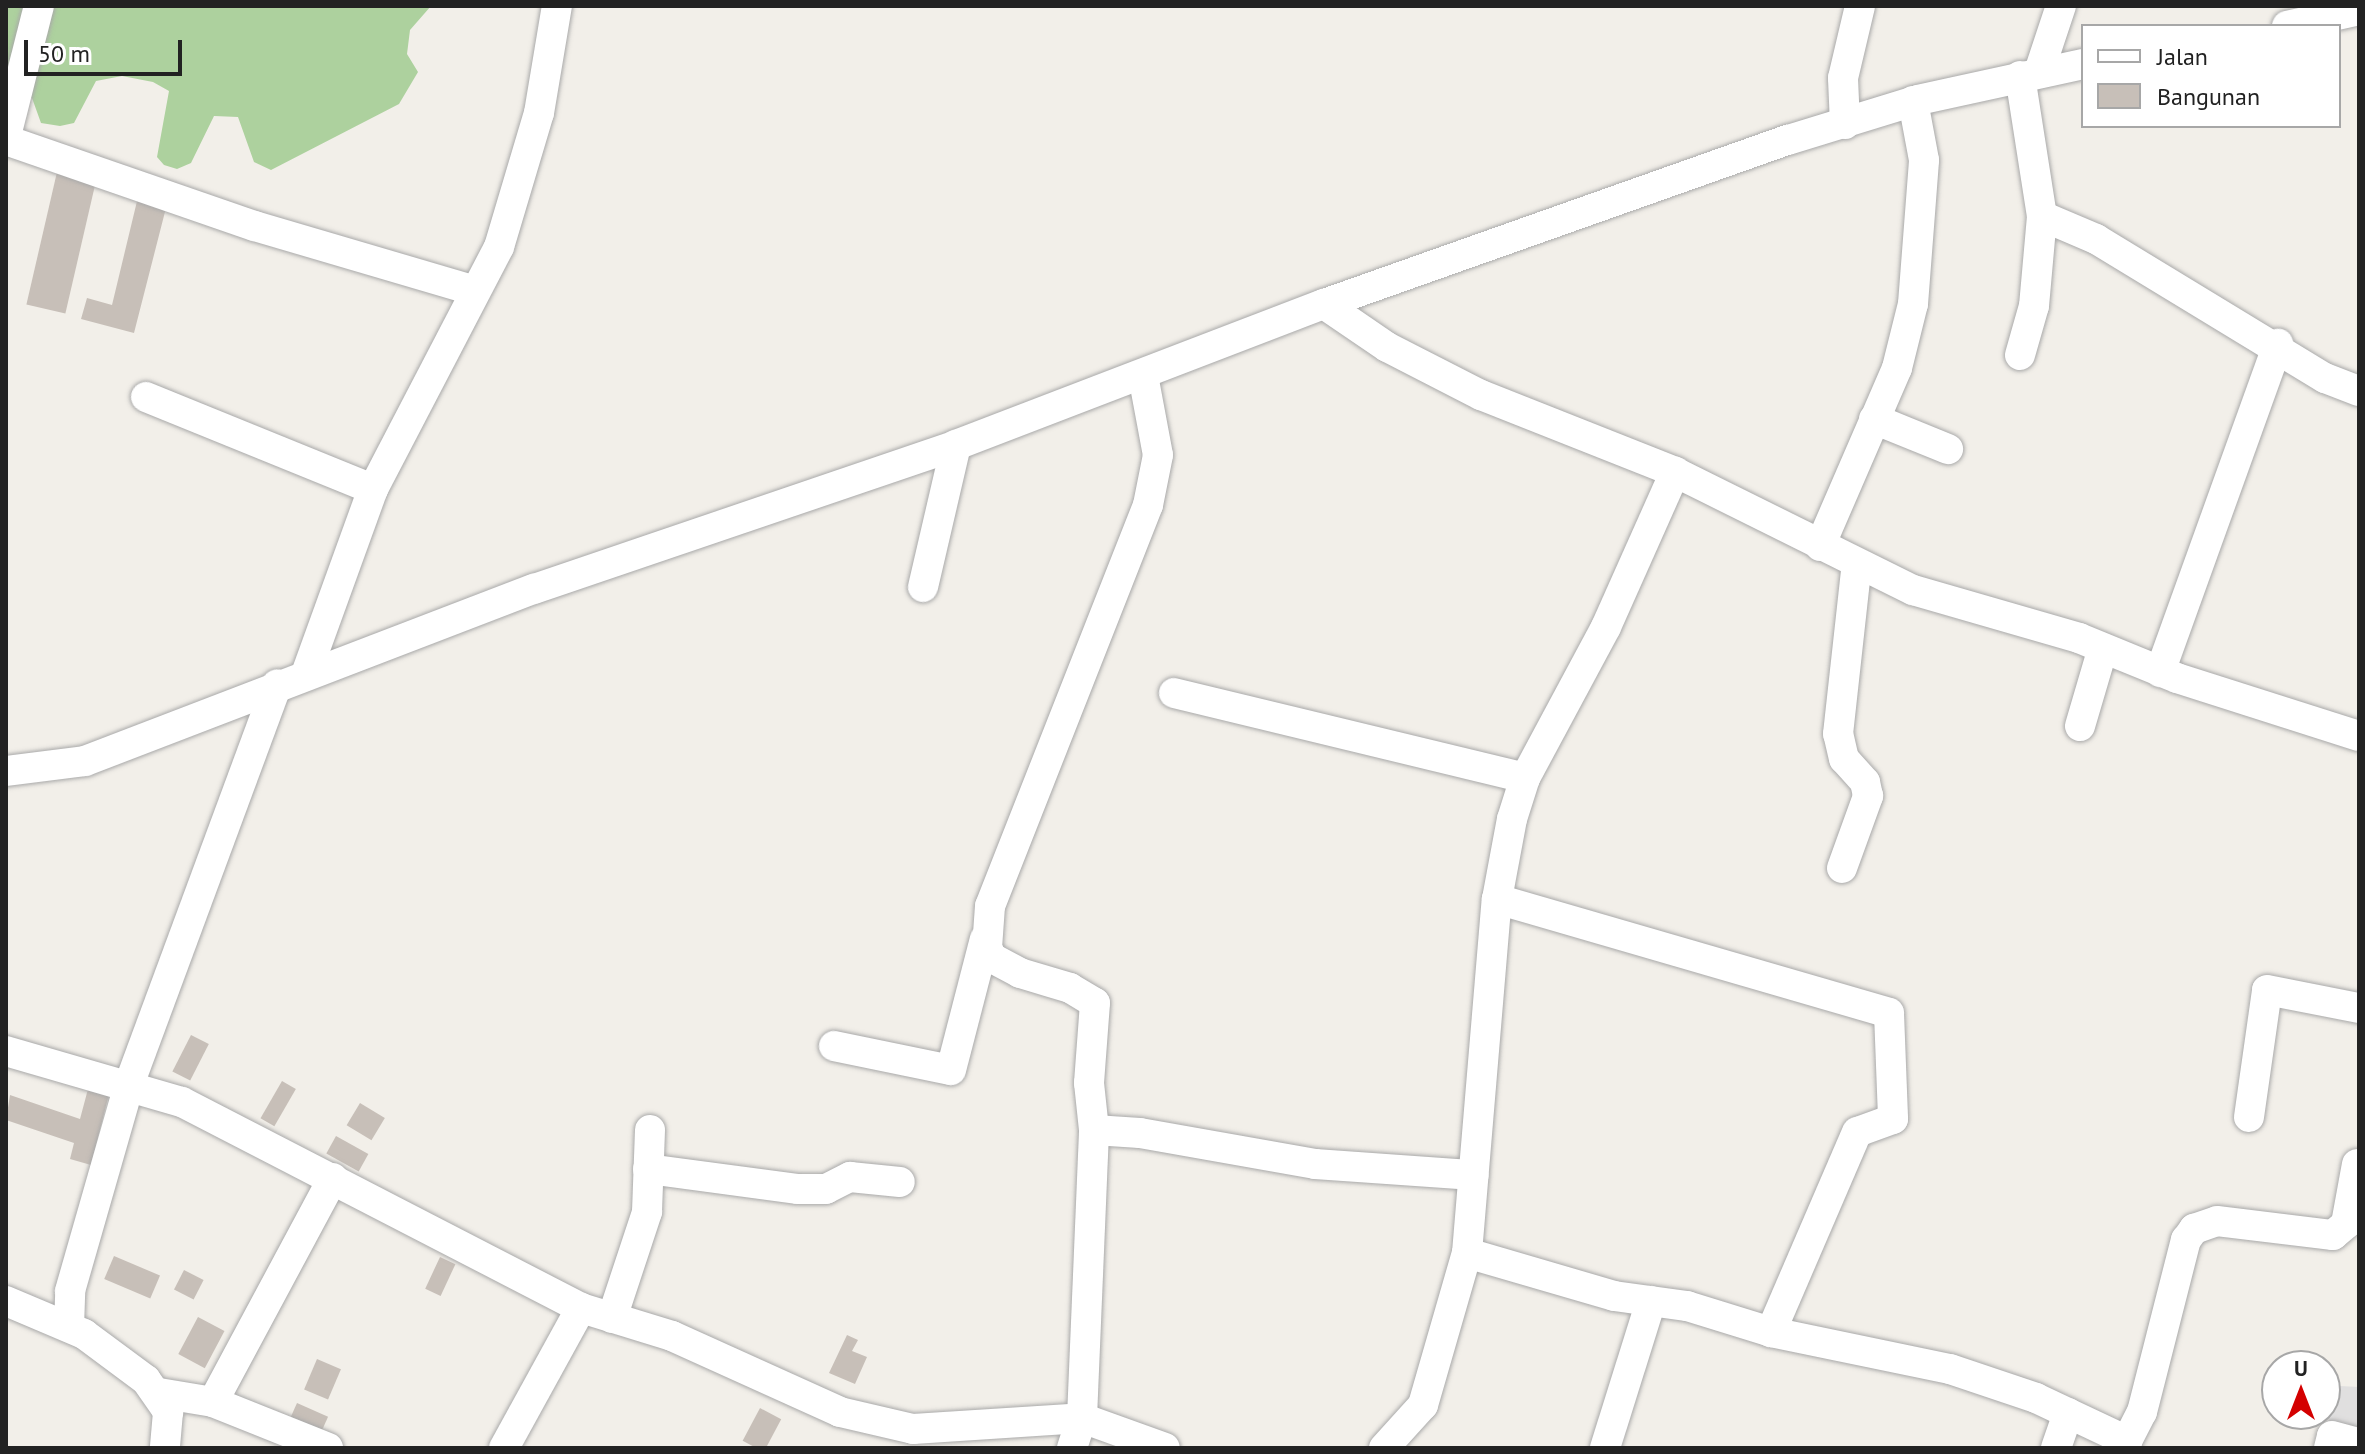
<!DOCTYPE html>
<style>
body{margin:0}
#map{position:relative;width:2365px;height:1454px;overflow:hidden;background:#f2efe9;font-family:"PT Sans",sans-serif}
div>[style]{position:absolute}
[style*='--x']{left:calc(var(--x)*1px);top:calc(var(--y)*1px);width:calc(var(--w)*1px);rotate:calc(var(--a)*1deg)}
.residential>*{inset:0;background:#e0dfdf}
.forest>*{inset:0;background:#add19e}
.building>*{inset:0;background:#c7bfb8;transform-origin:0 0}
.roads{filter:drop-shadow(0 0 2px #a9a9a9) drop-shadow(0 0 2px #a9a9a9)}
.minor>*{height:30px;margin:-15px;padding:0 15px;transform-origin:15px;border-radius:15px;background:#fff}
span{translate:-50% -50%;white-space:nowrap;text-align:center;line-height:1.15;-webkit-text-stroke:6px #fff;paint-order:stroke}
.frame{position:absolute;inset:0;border:8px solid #222;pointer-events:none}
.legend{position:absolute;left:2081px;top:24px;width:260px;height:104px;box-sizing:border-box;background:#fff;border:2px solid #a7a7a7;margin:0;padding:10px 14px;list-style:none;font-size:24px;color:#222}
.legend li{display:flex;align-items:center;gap:16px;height:40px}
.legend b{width:40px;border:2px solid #a7a7a7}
.north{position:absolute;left:2261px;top:1350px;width:80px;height:80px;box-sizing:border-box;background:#fff;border:2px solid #a7a7a7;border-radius:50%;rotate:0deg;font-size:22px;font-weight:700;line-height:32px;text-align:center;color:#222}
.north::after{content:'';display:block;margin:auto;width:28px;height:36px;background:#d40000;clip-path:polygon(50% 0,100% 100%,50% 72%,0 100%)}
.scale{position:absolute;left:24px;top:40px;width:158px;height:36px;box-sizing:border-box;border:4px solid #222;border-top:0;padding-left:10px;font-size:24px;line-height:28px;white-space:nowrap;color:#222;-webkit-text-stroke:6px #fff;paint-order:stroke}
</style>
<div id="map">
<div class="residential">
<i style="clip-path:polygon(2340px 1386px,2359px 1387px,2359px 1448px,2326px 1427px)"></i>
</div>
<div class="forest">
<i style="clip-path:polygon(6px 6px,431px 6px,410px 30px,407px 54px,418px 72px,399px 104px,271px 170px,254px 162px,238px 117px,214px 116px,191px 163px,177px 169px,164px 165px,157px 157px,169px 91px,153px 82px,122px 76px,96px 81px,74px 123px,60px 126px,41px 123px,32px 98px,14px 96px,6px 112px)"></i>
</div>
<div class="building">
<i style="left:57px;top:172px;width:40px;height:136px;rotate:13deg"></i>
<i style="clip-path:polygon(138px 197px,167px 204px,134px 333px,81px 319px,87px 298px,112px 305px)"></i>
<i style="left:191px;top:1035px;width:20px;height:41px;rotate:27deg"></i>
<i style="left:282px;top:1081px;width:16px;height:43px;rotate:30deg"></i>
<i style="clip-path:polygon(88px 1089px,109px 1094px,91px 1165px,70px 1159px,74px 1143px,6px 1120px,10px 1095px,80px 1119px)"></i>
<i style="left:360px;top:1103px;width:29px;height:26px;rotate:31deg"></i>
<i style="left:336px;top:1136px;width:37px;height:20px;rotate:29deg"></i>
<i style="left:114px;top:1256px;width:50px;height:25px;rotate:23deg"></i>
<i style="left:440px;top:1257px;width:17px;height:35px;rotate:25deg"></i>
<i style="left:184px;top:1270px;width:22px;height:22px;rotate:27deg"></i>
<i style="left:198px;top:1317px;width:30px;height:42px;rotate:28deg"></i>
<i style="clip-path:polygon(847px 1335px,858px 1340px,852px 1351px,867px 1357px,855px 1384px,829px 1373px)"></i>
<i style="left:317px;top:1359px;width:26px;height:33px;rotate:23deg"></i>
<i style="left:297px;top:1403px;width:34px;height:17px;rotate:24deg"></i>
<i style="left:760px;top:1408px;width:24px;height:37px;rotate:28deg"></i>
</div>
<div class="roads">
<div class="minor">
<i style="--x:2287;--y:26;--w:74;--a:-12.5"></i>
<i style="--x:2039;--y:72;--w:70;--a:-71.6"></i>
<i style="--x:2020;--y:76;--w:142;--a:81.1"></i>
<i style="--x:2042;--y:216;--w:59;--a:23.1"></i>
<i style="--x:2096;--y:239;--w:268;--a:31.3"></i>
<i style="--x:2325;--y:378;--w:36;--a:21"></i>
<i style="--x:1845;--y:124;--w:46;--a:-92.5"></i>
<i style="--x:1843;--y:78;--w:74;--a:-76.7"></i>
<i style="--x:6;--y:136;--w:134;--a:-75.8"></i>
<i style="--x:6;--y:140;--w:263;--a:19.1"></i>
<i style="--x:255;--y:226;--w:226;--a:16.4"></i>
<i style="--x:1324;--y:304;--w:76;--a:34.3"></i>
<i style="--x:1387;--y:347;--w:106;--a:27.1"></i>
<i style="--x:1481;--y:395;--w:209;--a:21.6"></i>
<i style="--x:1675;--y:472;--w:266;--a:26.4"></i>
<i style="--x:1913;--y:590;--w:173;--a:16.1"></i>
<i style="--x:2079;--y:638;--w:106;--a:22.2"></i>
<i style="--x:2177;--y:678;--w:191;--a:17.7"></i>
<i style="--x:2020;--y:355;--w:51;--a:-74.1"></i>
<i style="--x:2034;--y:306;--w:90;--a:-84.9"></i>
<i style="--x:1143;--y:375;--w:81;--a:79.4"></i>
<i style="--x:1158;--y:455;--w:51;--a:101.3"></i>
<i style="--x:1148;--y:505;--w:431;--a:111.5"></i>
<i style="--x:990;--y:906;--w:42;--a:94.1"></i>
<i style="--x:987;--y:948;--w:11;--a:63"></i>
<i style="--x:992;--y:958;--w:32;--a:28"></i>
<i style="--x:1020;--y:973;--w:52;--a:16.7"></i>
<i style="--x:1070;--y:988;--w:29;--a:31"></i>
<i style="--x:1095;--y:1003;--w:80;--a:94.3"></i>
<i style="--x:1089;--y:1083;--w:47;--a:83.9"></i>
<i style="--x:1094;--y:1130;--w:46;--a:3.7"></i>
<i style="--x:1140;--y:1133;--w:178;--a:10"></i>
<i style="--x:1315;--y:1164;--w:159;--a:4"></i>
<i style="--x:146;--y:397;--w:245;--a:22.1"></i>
<i style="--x:1874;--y:419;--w:80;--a:22.1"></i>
<i style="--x:1820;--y:546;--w:194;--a:-66.6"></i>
<i style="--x:1897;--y:368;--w:66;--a:-76"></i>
<i style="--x:1913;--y:304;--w:144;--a:-85.6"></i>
<i style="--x:1924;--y:160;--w:60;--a:-100.6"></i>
<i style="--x:923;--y:587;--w:146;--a:-76.9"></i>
<i style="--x:2160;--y:672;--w:349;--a:-70.2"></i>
<i style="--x:306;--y:674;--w:197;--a:-70.1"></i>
<i style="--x:373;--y:489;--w:273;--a:-62.5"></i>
<i style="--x:499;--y:247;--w:140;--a:-73.4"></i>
<i style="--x:539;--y:113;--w:109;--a:-80.5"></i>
<i style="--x:1174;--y:693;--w:361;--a:13.6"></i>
<i style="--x:2080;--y:726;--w:81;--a:-73.6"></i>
<i style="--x:6;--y:771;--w:80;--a:-7.2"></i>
<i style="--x:85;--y:761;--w:481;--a:-21"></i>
<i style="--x:534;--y:589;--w:446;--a:-18.8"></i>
<i style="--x:956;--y:445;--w:394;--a:-21"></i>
<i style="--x:1324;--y:304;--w:492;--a:-19.5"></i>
<i style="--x:1788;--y:140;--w:136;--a:-17.1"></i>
<i style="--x:1918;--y:100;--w:169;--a:-12.3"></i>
<i style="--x:1842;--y:868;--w:77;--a:-70.1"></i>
<i style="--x:1868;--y:796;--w:14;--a:-102"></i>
<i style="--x:1865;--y:782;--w:31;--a:-132"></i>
<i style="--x:1844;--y:759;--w:26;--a:-103"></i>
<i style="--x:1838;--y:734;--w:172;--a:-83.7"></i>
<i style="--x:1497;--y:899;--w:408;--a:16.2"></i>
<i style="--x:1889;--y:1013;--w:106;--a:87.8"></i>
<i style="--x:1893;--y:1119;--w:38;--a:160"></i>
<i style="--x:1857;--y:1132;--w:218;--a:113.3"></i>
<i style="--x:834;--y:1046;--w:119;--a:11.6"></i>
<i style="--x:951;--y:1070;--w:135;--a:-75.5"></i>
<i style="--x:6;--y:1051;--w:183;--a:16.2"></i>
<i style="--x:182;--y:1102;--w:449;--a:27.3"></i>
<i style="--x:581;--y:1308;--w:95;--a:17.1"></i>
<i style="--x:672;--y:1336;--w:184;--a:24.3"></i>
<i style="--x:840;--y:1412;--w:75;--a:13.1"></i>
<i style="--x:913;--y:1429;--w:169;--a:-3.7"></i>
<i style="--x:1082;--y:1418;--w:88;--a:19.9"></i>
<i style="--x:2249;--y:1117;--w:128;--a:-81.9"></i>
<i style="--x:2267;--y:990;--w:94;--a:11.1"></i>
<i style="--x:648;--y:1169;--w:150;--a:7.6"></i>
<i style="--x:797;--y:1189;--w:29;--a:0"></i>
<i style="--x:826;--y:1189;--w:27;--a:-27"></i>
<i style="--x:850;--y:1177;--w:50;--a:5.7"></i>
<i style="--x:1467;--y:1253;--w:153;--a:16.3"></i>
<i style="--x:1614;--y:1296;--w:74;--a:7.8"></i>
<i style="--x:1687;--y:1306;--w:88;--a:17.2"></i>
<i style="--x:1771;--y:1332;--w:183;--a:11.7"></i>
<i style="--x:1950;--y:1369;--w:91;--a:18.6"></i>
<i style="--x:2036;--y:1398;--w:101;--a:25.3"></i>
<i style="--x:2127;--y:1441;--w:33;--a:-63"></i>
<i style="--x:2142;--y:1412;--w:178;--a:-75.7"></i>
<i style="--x:2186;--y:1240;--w:14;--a:-54"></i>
<i style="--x:2194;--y:1229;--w:24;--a:-19"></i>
<i style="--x:2217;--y:1221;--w:117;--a:6.9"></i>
<i style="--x:2333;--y:1235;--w:17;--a:-40"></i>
<i style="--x:2346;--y:1224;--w:61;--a:-79.6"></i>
<i style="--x:6;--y:1301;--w:85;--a:22.9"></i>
<i style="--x:84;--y:1334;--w:77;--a:36.6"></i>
<i style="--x:146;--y:1380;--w:39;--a:55"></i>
<i style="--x:168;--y:1412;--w:36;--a:95"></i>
<i style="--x:612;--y:1318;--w:112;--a:-71.7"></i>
<i style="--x:647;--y:1212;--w:82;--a:-87.9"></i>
<i style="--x:69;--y:1327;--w:36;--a:-88"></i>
<i style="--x:70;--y:1291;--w:217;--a:-74"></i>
<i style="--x:130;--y:1082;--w:424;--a:-69.7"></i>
<i style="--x:159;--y:1393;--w:55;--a:9.5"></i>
<i style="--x:213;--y:1402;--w:124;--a:21.8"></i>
<i style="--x:213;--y:1402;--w:254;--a:-61.8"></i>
<i style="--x:504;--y:1448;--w:160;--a:-61.2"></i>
<i style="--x:1072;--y:1448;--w:32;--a:-72"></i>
<i style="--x:1082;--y:1418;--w:288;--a:-87.6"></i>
<i style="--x:1384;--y:1448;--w:58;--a:-47.8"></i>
<i style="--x:1423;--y:1405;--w:158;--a:-73.9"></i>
<i style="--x:1467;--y:1253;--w:355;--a:-85.2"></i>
<i style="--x:1497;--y:899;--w:81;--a:-79.4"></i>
<i style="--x:1512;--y:819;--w:43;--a:-72.4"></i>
<i style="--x:1525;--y:778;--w:171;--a:-61.8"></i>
<i style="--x:1606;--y:627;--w:170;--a:-66"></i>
<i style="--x:1605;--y:1448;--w:154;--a:-72.6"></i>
<i style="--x:2056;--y:1448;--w:37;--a:-71"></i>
<i style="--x:2329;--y:1448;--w:12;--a:-76"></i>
<i style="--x:2332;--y:1436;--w:28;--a:15"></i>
</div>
</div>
<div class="frame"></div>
<ul class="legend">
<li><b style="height:10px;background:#fff"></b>Jalan</li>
<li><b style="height:22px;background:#c7bfb8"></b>Bangunan</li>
</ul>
<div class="north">U</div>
<div class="scale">50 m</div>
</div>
